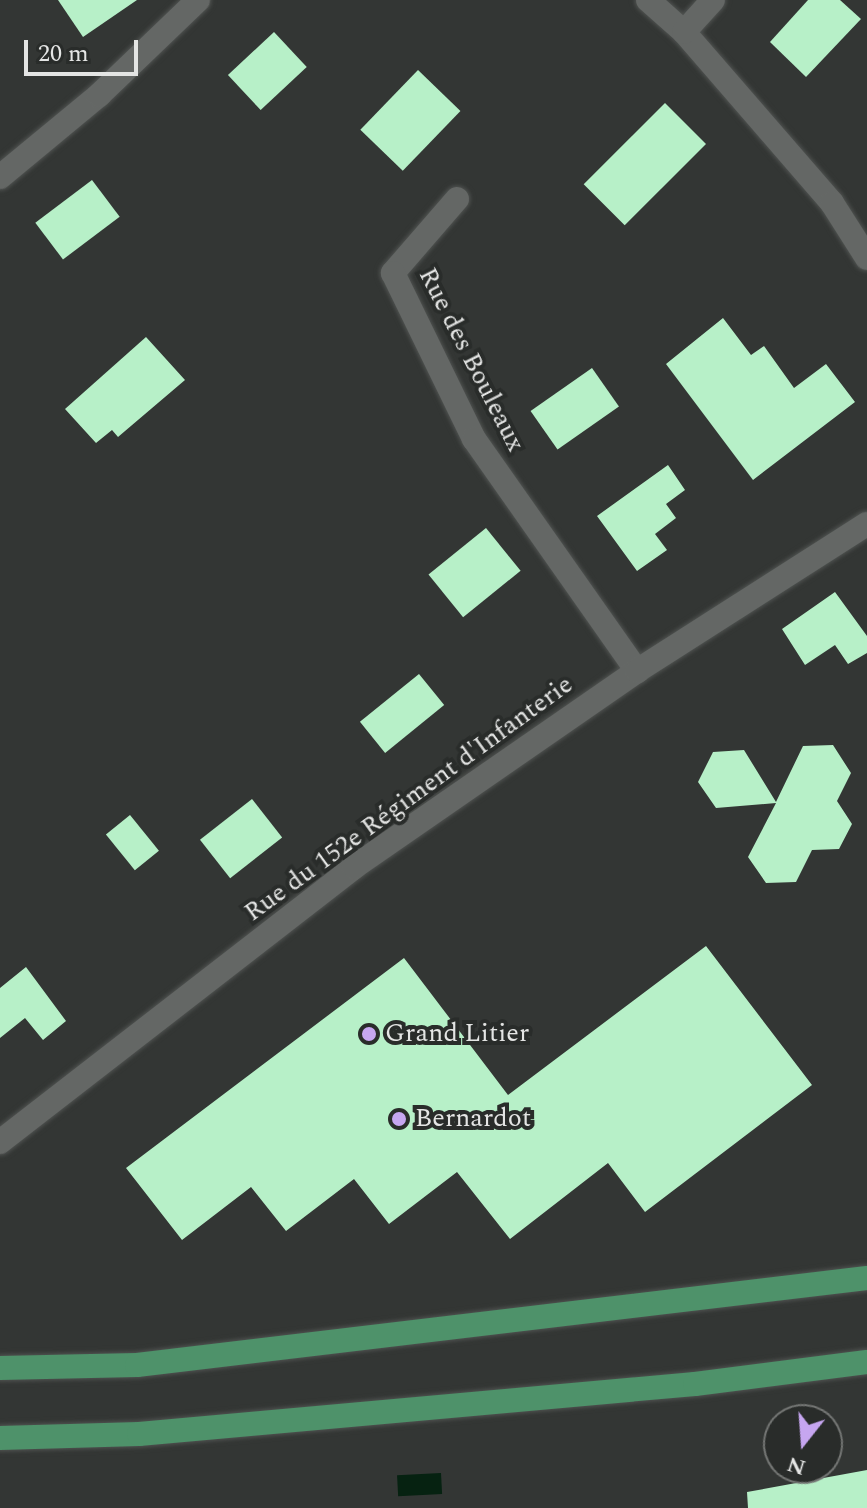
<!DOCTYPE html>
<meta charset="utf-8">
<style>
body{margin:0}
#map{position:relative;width:867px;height:1508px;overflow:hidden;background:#333634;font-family:Spectral,serif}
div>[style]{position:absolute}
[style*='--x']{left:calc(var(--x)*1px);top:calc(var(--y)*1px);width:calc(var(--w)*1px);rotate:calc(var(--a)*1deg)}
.water>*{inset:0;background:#062211;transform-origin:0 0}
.building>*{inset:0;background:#b7f0c8;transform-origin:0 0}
.roads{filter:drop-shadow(0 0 2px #4f5250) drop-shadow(0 0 2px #4f5250)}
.street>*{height:24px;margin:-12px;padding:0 12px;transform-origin:12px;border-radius:12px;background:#646765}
.primary>*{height:24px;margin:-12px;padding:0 12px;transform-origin:12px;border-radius:12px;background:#4e926a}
.dots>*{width:22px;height:22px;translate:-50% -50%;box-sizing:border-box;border:4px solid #292c2a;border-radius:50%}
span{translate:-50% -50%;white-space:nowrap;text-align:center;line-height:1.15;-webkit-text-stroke:8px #292c2a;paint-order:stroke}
.street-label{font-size:26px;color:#e4e5e4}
.poi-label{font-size:26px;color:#e4e5e4}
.left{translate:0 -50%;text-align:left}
.north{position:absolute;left:763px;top:1404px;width:80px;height:80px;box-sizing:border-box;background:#292c2a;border:2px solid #747674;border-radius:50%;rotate:197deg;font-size:22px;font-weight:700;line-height:32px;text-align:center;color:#e4e5e4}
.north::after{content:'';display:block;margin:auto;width:28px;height:36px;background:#c6a6f0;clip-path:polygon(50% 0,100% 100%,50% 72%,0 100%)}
.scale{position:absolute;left:24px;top:40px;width:114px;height:36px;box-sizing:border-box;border:4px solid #e4e5e4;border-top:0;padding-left:10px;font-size:24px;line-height:28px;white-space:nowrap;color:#e4e5e4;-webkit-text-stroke:6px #292c2a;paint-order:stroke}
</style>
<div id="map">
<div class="water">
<i style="left:441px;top:1473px;width:21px;height:44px;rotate:87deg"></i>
</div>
<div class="building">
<i style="clip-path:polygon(58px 0,137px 0,83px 37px)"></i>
<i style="clip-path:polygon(808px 0,840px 0,861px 19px,806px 77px,770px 42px)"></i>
<i style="left:274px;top:32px;width:48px;height:63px;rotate:47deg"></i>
<i style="left:418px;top:70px;width:59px;height:83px;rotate:44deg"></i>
<i style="left:665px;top:103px;width:58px;height:115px;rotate:45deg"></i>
<i style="left:92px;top:180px;width:46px;height:71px;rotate:53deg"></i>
<i style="clip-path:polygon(723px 318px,751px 355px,764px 346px,794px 388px,826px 364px,855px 402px,753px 480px,666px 364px)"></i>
<i style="clip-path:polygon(146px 337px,185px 380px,118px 437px,112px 430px,96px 443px,65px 409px)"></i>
<i style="left:592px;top:368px;width:47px;height:75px;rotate:55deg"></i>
<i style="clip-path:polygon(668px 465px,685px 490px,666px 504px,676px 518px,655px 534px,667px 550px,637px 571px,597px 516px)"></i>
<i style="left:486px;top:528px;width:55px;height:74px;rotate:51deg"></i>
<i style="clip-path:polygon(835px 592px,867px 636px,867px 653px,848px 664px,835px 645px,805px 665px,782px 629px)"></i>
<i style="left:419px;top:674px;width:40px;height:76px;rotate:51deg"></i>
<i style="clip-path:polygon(833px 745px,851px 773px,837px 801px,852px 824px,839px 849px,812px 850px,796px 882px,766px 883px,748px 857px,776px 803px,716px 808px,698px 782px,713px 752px,744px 750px,776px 802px,803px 746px)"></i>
<i style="left:252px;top:799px;width:49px;height:66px;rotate:52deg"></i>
<i style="left:130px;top:815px;width:46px;height:31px;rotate:51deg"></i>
<i style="clip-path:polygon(706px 946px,812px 1085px,645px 1212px,608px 1163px,510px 1239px,457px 1172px,389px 1224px,354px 1179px,286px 1231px,251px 1187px,182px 1240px,126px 1168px,404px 958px,508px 1095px)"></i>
<i style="clip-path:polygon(26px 967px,66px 1021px,43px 1040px,25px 1018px,0 1038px,0 988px)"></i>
<i style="clip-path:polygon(867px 1470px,867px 1508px,748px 1508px,747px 1492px)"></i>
</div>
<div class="roads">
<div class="street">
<i style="--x:648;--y:0;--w:48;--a:41.6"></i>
<i style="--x:684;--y:32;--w:226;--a:49.1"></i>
<i style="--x:832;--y:203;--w:65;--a:57.5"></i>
<i style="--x:684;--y:32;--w:43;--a:-47.8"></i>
<i style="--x:0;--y:177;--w:129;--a:-39.6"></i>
<i style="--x:99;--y:95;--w:137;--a:-43.8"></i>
<i style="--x:457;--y:199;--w:98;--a:130.9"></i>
<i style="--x:393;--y:273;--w:185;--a:64"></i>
<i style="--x:474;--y:439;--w:284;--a:54.9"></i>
<i style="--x:0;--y:1142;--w:448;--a:-37.8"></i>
<i style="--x:354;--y:867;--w:344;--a:-34.7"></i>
<i style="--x:637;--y:671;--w:273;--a:-32.6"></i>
</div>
<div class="primary">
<i style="--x:0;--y:1368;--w:137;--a:-1.3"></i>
<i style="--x:137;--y:1365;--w:735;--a:-6.8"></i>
<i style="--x:0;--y:1438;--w:139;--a:-1.6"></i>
<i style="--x:139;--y:1434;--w:558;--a:-5.14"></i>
<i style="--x:695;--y:1384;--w:173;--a:-7.3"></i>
</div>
</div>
<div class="dots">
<i style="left:369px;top:1034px;background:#c6a6f0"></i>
<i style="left:399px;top:1119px;background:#c6a6f0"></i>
</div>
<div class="street-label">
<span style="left:471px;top:360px;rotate:63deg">Rue des Bouleaux</span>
<span style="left:409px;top:799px;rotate:-36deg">Rue du 152e Régiment d'Infanterie</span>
</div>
<div class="poi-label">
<span class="left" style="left:385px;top:1034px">Grand Litier</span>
<span class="left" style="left:415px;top:1119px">Bernardot</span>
</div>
<div class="north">N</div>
<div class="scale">20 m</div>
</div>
